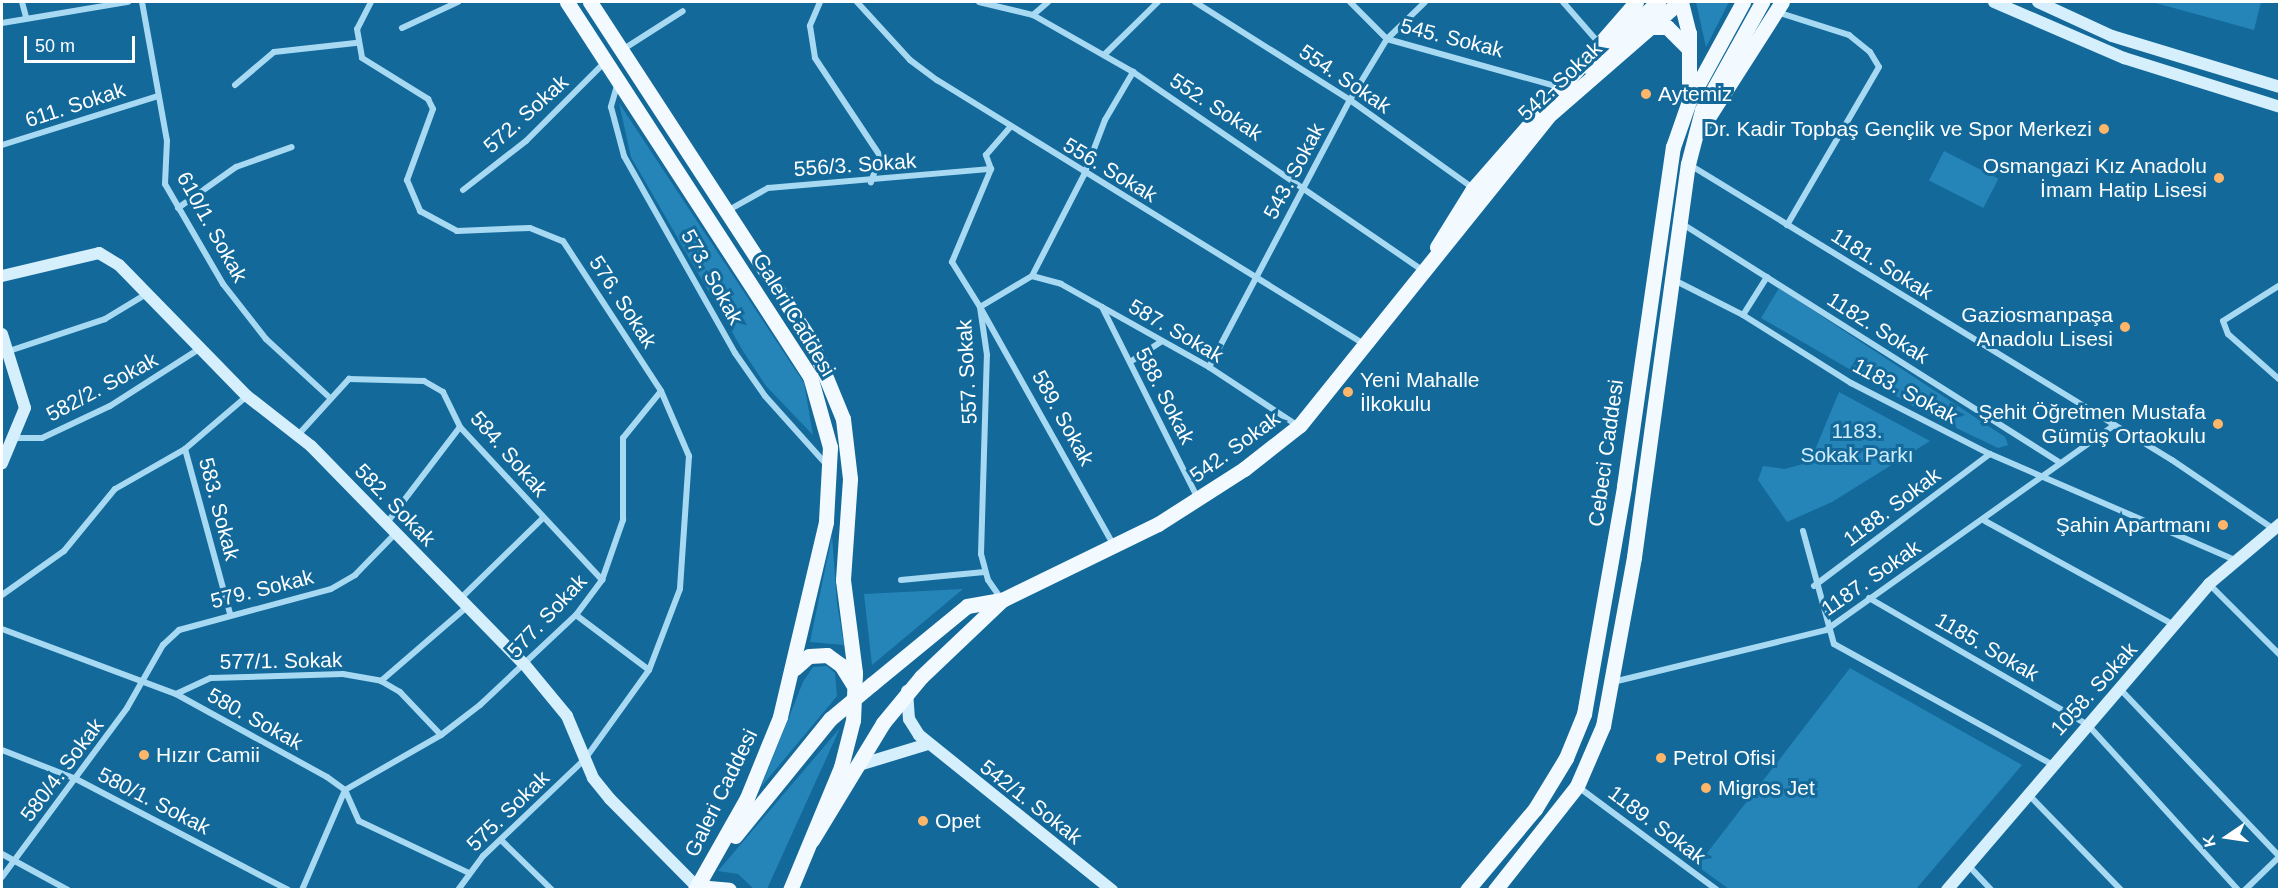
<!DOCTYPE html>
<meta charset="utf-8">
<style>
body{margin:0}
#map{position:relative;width:2281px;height:891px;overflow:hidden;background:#13699a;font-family:Helvetica,sans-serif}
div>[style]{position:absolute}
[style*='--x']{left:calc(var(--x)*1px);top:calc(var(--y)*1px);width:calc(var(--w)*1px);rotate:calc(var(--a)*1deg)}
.green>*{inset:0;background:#2685b8;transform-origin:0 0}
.street>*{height:6px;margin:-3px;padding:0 3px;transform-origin:3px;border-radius:3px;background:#a7d9f3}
.secondary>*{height:12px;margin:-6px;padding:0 6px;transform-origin:6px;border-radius:6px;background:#d6effd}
.primary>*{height:15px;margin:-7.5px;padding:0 7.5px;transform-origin:7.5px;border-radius:7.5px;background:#f3faff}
.primary-bridge>*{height:15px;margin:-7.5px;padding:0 7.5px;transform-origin:7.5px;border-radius:7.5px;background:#f3faff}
.dots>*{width:16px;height:16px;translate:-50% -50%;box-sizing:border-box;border:3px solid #13699a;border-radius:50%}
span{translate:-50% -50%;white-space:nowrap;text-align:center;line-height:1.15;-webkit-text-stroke:6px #13699a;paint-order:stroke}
.street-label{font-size:21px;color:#fff}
.poi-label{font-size:21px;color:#fff}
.left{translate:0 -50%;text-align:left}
.right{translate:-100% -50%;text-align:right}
.park-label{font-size:21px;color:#cfedfd}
.frame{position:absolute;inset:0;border:3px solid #fff;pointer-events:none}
.north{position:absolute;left:2197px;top:807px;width:60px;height:60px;-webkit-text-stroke:4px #13699a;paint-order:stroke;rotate:257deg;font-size:16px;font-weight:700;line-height:24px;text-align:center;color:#fff}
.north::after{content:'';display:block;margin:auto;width:21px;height:27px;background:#fff;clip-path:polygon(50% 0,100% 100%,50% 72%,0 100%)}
.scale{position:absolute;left:24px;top:36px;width:111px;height:27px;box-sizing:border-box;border:3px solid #fff;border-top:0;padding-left:8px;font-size:18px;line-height:21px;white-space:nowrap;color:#fff;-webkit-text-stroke:4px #13699a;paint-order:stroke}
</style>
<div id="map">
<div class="green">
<i style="clip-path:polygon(1696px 2px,1729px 2px,1706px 47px)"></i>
<i style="clip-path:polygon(2152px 2px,2261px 2px,2254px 30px)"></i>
<i style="clip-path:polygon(619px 103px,804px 383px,813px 435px,766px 386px,743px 351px,631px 157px)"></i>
<i style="left:1944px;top:151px;width:61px;height:33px;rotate:27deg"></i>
<i style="clip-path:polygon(1779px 288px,2005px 437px,2008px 445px,1998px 448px,1927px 414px,1761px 318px)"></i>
<i style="clip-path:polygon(1839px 392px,1930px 441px,1832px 502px,1787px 522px,1758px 480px,1763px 466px,1785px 469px,1810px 462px)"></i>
<i style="clip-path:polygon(832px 536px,837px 604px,844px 645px,810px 642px)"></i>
<i style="clip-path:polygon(963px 589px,872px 665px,864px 594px)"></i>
<i style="clip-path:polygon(827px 666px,835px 673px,837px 696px,761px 787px,803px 682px,813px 667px)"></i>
<i style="clip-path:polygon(1850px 668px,2022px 765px,1916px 889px,1729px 889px,1697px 866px)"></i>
<i style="clip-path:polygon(840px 728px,767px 889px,754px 889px,738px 874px,718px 871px)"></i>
</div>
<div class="street">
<i style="--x:22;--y:2;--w:16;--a:75"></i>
<i style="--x:142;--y:2;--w:141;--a:79.8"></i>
<i style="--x:167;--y:141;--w:43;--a:92.7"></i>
<i style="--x:165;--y:184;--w:116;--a:59.9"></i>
<i style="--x:223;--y:284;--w:70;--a:52"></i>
<i style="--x:266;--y:339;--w:84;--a:42.6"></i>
<i style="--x:371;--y:2;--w:30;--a:117"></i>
<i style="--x:357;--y:29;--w:29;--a:80"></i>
<i style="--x:362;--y:58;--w:78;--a:31.8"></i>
<i style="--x:428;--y:99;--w:11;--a:63"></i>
<i style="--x:433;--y:109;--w:76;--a:110.1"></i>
<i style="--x:407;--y:180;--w:34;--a:67"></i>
<i style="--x:420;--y:211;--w:42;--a:28.4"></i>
<i style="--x:457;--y:231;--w:73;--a:-2.4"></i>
<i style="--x:530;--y:228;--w:35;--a:22"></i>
<i style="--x:563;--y:241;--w:179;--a:56.8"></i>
<i style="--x:661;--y:391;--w:71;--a:66.7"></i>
<i style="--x:689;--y:456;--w:133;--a:93.9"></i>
<i style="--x:680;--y:589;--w:87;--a:110.9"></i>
<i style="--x:649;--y:670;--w:110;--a:125.7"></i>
<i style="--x:585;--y:759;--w:141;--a:136.4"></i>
<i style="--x:483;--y:856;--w:42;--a:126.3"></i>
<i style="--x:820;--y:2;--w:26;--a:113"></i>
<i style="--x:810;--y:26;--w:32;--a:81"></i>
<i style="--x:815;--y:58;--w:118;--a:56.4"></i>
<i style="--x:880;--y:156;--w:28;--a:109"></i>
<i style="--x:857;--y:2;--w:79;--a:47.6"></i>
<i style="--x:910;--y:60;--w:34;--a:37"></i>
<i style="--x:937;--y:80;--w:502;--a:31.73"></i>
<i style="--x:979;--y:2;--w:56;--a:13.5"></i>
<i style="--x:1033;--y:15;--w:115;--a:29.7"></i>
<i style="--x:1133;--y:72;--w:349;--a:34.4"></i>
<i style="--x:1195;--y:2;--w:183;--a:32.3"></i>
<i style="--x:1350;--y:100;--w:151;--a:35.6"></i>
<i style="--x:1350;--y:2;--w:52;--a:45"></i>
<i style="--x:1387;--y:39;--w:179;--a:15.6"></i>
<i style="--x:1563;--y:2;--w:53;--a:48.8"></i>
<i style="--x:1777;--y:12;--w:76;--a:17.7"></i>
<i style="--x:1849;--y:35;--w:27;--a:39"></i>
<i style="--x:1870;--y:52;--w:17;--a:59"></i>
<i style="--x:1879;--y:67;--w:183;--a:120.2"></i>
<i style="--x:1033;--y:15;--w:20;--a:-41"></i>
<i style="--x:2;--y:23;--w:128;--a:-9.5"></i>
<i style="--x:402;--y:28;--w:62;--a:-24.9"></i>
<i style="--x:622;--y:50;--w:72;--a:-32.6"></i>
<i style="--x:1104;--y:55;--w:76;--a:-44.5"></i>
<i style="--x:618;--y:82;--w:26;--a:106"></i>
<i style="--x:611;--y:107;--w:51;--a:75.1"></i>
<i style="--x:624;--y:156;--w:226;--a:60.6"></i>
<i style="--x:735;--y:353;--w:52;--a:55.1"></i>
<i style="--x:765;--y:396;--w:93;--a:48.1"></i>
<i style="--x:235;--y:85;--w:51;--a:-40.2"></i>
<i style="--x:274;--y:52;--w:82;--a:-6.3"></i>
<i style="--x:2;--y:145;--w:164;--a:-17.4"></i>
<i style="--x:1690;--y:165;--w:565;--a:31.47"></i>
<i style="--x:2172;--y:460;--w:121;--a:34.2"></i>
<i style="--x:463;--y:190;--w:80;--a:-37.9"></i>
<i style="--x:526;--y:141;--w:112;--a:-45"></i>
<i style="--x:178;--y:208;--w:71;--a:-35.3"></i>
<i style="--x:236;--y:167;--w:59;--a:-19.7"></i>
<i style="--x:727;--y:211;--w:47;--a:-29.3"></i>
<i style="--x:768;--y:188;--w:224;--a:-4.9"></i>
<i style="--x:1681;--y:223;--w:449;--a:32.3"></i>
<i style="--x:1032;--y:276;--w:30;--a:15"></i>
<i style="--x:1061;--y:284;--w:170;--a:29.3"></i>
<i style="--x:1209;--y:367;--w:107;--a:33.5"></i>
<i style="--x:1672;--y:279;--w:80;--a:26.9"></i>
<i style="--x:1743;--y:315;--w:128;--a:32.2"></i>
<i style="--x:1851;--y:383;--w:156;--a:27.1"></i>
<i style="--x:1990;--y:454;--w:265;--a:23.4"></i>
<i style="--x:2280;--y:285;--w:67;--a:147.7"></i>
<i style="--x:2223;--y:321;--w:14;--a:69"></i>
<i style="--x:2228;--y:334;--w:69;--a:41.5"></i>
<i style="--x:1102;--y:307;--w:215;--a:63.4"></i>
<i style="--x:1743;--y:315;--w:45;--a:-57.7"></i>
<i style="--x:9;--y:351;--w:101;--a:-18.4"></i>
<i style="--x:105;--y:319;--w:50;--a:-31.2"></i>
<i style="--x:1130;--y:362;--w:37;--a:-33"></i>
<i style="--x:1209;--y:367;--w:302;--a:-62.2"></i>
<i style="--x:1350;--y:100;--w:71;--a:-58.8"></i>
<i style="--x:1387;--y:39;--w:53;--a:-44.2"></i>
<i style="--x:298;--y:435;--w:76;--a:-47.7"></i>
<i style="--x:349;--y:379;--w:75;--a:1.5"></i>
<i style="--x:424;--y:381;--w:22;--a:30"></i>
<i style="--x:443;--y:392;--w:39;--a:64"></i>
<i style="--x:460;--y:427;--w:209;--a:47.1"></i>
<i style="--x:14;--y:438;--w:28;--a:0"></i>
<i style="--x:42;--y:438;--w:75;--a:-25.2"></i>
<i style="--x:110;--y:406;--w:106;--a:-32.6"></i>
<i style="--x:185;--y:449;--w:171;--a:74.7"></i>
<i style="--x:1985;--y:521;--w:216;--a:28.8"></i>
<i style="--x:386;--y:524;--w:122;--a:-52.7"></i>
<i style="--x:1803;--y:531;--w:117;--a:74.7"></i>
<i style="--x:1834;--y:644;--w:250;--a:28.9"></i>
<i style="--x:1113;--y:544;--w:272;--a:-119.3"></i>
<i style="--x:980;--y:307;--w:61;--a:-30.8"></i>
<i style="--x:1032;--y:276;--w:114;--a:-62.8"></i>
<i style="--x:1084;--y:175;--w:59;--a:-69.1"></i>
<i style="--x:1105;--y:120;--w:56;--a:-59.7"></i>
<i style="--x:901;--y:580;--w:84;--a:-5.4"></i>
<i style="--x:2209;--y:584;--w:100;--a:45"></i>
<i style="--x:1814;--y:586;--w:220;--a:-36.9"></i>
<i style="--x:2;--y:595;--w:76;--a:-35.4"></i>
<i style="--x:64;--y:551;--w:80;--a:-50.6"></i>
<i style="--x:115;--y:489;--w:81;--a:-29.7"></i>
<i style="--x:185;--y:449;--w:82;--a:-40.5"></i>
<i style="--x:461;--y:598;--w:113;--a:-44.3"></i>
<i style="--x:1869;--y:598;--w:253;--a:30.1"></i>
<i style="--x:2088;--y:725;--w:223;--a:47.7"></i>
<i style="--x:1002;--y:600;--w:24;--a:-125"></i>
<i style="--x:988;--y:580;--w:27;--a:-105"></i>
<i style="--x:981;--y:554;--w:199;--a:-88.3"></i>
<i style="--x:987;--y:355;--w:49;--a:-98.3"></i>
<i style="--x:980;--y:307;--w:53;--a:-121.9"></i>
<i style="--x:952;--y:262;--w:101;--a:-67.2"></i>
<i style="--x:991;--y:169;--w:15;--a:-110"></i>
<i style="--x:986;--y:155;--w:37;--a:-49"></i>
<i style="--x:576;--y:615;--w:91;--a:37"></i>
<i style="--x:2;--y:629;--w:186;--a:20.5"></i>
<i style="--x:176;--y:694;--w:172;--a:28.8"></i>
<i style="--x:327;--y:777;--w:22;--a:36"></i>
<i style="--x:345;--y:790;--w:34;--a:66"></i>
<i style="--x:359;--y:821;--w:122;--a:25.3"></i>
<i style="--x:381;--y:681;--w:115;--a:-40.8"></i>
<i style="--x:1613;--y:682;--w:219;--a:-13.7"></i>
<i style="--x:1826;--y:630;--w:352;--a:-35.4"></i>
<i style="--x:2121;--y:690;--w:229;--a:46.4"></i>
<i style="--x:176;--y:694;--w:38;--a:-25"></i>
<i style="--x:211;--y:678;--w:132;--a:-1.7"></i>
<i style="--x:343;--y:674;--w:39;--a:10"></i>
<i style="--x:381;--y:681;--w:22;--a:30"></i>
<i style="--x:400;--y:692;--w:59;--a:46.4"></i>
<i style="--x:2;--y:750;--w:79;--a:21.4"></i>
<i style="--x:76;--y:779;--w:239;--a:27.6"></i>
<i style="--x:1577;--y:786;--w:174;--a:36.6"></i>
<i style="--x:2027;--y:793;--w:135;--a:45.9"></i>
<i style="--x:501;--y:840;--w:71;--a:44.4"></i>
<i style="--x:2;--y:854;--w:75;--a:28.6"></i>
<i style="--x:1968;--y:865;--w:34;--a:47"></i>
<i style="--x:2;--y:877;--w:210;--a:-53.5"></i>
<i style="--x:127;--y:708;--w:73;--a:-60.3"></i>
<i style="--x:163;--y:645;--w:22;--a:-43"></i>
<i style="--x:179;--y:630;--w:157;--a:-15.1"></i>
<i style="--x:331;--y:589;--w:28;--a:-30"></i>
<i style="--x:355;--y:575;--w:57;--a:-45.7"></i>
<i style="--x:302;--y:890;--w:109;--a:-66.7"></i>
<i style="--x:345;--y:790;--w:111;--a:-29.8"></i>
<i style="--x:441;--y:735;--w:49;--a:-37.6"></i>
<i style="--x:480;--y:705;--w:132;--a:-43.2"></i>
<i style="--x:576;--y:615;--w:44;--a:-53.4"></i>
<i style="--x:602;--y:580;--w:64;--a:-70.7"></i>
<i style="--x:623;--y:520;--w:82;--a:-90"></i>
<i style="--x:623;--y:438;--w:60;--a:-51"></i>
<i style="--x:2245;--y:890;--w:49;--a:-44.2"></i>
</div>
<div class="secondary">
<i style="--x:1994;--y:2;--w:142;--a:23.3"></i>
<i style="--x:2124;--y:58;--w:164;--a:17.4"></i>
<i style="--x:2038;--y:2;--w:81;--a:24.7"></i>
<i style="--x:2112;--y:36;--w:176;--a:16.9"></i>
<i style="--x:2;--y:276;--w:100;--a:-13.3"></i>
<i style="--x:99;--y:253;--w:23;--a:31"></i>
<i style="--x:119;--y:265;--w:183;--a:45.7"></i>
<i style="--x:247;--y:396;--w:81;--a:38"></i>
<i style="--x:311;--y:446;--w:306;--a:45.7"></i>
<i style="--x:525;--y:665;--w:66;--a:50.5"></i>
<i style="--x:567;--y:716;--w:67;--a:67.2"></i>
<i style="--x:593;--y:778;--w:27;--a:51"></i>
<i style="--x:610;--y:799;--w:124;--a:45.3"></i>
<i style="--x:2;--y:334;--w:77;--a:72.7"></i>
<i style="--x:25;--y:408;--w:60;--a:112.7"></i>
<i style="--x:907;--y:691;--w:28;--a:86"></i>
<i style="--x:909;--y:719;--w:19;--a:58"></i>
<i style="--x:919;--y:735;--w:248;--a:38.8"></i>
<i style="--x:859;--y:765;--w:72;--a:-16.9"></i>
<i style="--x:1947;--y:890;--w:403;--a:-49.4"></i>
<i style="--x:2209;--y:584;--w:93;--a:-40.2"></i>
</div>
<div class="primary">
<i style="--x:567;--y:2;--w:446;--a:57"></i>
<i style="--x:810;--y:376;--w:74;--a:74.3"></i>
<i style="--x:830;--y:447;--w:75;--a:93.1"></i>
<i style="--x:826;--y:522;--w:200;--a:103.3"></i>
<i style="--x:780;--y:717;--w:87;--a:112.2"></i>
<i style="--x:747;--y:798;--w:106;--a:119.5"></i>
<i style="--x:590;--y:2;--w:405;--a:56.9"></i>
<i style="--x:811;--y:341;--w:84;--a:67.7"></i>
<i style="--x:843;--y:419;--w:60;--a:83.3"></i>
<i style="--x:850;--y:479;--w:101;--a:94"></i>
<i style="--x:843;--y:580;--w:94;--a:82.6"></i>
<i style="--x:855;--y:673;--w:47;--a:92.4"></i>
<i style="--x:853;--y:720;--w:49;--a:104.3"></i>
<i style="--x:841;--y:767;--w:133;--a:112.5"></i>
<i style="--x:1681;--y:2;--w:32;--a:76"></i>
<i style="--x:1689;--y:33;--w:68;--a:90"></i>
<i style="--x:1650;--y:27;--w:17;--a:0"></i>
<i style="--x:1667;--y:27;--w:30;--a:45"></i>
<i style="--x:1587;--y:66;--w:96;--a:-42"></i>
<i style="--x:1702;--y:127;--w:148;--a:-57.4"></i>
<i style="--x:1437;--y:247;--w:68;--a:-58.2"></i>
<i style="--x:1473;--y:189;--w:248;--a:-48.9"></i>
<i style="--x:795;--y:668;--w:18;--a:-41"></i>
<i style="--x:809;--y:656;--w:18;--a:-3"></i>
<i style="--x:827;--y:655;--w:17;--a:36"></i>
<i style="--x:841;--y:665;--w:22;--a:58"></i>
<i style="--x:872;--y:684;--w:123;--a:-39.4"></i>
<i style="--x:967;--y:606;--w:36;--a:-10"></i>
<i style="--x:735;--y:836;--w:151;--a:-50.9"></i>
<i style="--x:812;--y:840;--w:137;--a:-58.7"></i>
<i style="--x:883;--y:723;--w:60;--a:-50.4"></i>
<i style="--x:921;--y:677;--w:112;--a:-43.5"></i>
<i style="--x:1002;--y:600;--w:174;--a:-26"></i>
<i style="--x:1158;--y:524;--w:102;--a:-32.6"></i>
<i style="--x:1244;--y:469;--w:71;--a:-38.2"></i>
<i style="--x:1300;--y:425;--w:396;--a:-51.2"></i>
<i style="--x:1548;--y:116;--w:174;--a:-41"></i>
<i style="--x:697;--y:887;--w:32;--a:5"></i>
<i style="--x:1467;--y:890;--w:106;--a:-50"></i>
<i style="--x:1535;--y:809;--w:60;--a:-58.7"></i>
<i style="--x:1566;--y:758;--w:48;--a:-67.8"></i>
<i style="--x:1584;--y:714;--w:231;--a:-80"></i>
<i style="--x:1624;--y:486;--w:343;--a:-81.8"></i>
<i style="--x:1673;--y:147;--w:49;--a:-70.8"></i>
<i style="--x:1689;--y:101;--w:113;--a:-61.4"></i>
<i style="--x:1495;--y:890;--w:132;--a:-51.7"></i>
<i style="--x:1577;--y:786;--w:65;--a:-66.6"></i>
<i style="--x:1603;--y:726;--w:172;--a:-79.6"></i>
<i style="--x:1634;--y:557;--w:397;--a:-82.2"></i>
<i style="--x:1688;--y:164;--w:56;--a:-75.5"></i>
<i style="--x:1702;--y:110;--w:124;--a:-60.9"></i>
</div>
<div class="primary-bridge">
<i style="--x:830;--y:719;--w:55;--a:-39.8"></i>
</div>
<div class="dots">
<i style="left:1646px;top:94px;background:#ffb669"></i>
<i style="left:2104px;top:129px;background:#ffb669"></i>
<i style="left:2219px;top:178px;background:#ffb669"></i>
<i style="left:2125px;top:327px;background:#ffb669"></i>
<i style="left:1348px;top:392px;background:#ffb669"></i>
<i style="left:2218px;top:424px;background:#ffb669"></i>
<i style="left:2223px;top:525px;background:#ffb669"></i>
<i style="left:144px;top:755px;background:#ffb669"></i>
<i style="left:1661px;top:758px;background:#ffb669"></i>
<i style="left:1706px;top:788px;background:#ffb669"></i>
<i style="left:923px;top:821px;background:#ffb669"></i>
</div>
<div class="street-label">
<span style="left:1452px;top:38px;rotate:14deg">545. Sokak</span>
<span style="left:1345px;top:79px;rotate:34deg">554. Sokak</span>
<span style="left:1560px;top:81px;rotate:-43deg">542. Sokak</span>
<span style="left:75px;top:105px;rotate:-18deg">611. Sokak</span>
<span style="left:1216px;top:107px;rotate:33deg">552. Sokak</span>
<span style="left:526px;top:114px;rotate:-42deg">572. Sokak</span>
<span style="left:855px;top:165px;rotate:-4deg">556/3. Sokak</span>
<span style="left:1110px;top:170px;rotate:31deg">556. Sokak</span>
<span style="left:1294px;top:171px;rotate:-62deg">543. Sokak</span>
<span style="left:212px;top:227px;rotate:61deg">610/1. Sokak</span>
<span style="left:1882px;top:264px;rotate:32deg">1181. Sokak</span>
<span style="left:712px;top:277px;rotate:61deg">573. Sokak</span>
<span style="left:623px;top:302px;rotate:57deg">576. Sokak</span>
<span style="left:794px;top:315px;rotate:59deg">Galeri Caddesi</span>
<span style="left:1878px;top:328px;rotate:32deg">1182. Sokak</span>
<span style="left:1176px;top:331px;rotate:30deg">587. Sokak</span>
<span style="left:967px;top:372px;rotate:-93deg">557. Sokak</span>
<span style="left:102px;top:387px;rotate:-28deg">582/2. Sokak</span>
<span style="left:1905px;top:391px;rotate:28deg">1183. Sokak</span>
<span style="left:1165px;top:396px;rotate:63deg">588. Sokak</span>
<span style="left:1063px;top:418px;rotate:61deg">589. Sokak</span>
<span style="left:1235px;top:447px;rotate:-36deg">542. Sokak</span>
<span style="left:1606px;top:453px;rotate:-82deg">Cebeci Caddesi</span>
<span style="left:509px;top:454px;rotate:49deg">584. Sokak</span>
<span style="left:395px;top:505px;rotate:46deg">582. Sokak</span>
<span style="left:1892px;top:507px;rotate:-37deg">1188. Sokak</span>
<span style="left:219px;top:509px;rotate:75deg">583. Sokak</span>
<span style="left:1871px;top:578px;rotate:-35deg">1187. Sokak</span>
<span style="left:262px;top:589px;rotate:-14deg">579. Sokak</span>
<span style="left:547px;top:616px;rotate:-47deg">577. Sokak</span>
<span style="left:1987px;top:647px;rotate:30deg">1185. Sokak</span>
<span style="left:281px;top:661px;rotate:-1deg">577/1. Sokak</span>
<span style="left:2094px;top:689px;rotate:-48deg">1058. Sokak</span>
<span style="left:255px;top:719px;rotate:29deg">580. Sokak</span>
<span style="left:62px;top:770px;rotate:-53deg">580/4. Sokak</span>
<span style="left:721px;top:793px;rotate:-64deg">Galeri Caddesi</span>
<span style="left:154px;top:801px;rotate:27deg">580/1. Sokak</span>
<span style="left:1031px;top:802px;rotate:38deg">542/1. Sokak</span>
<span style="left:508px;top:811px;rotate:-44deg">575. Sokak</span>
<span style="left:1657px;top:825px;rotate:37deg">1189. Sokak</span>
</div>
<div class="poi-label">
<span class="left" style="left:1658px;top:94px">Aytemiz</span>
<span class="right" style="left:2092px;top:129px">Dr. Kadir Topbaş Gençlik ve Spor Merkezi</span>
<span class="right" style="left:2207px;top:178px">Osmangazi Kız Anadolu<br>İmam Hatip Lisesi</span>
<span class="right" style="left:2113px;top:327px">Gaziosmanpaşa<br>Anadolu Lisesi</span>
<span class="left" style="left:1360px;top:392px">Yeni Mahalle<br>İlkokulu</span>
<span class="right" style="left:2206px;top:424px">Şehit Öğretmen Mustafa<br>Gümüş Ortaokulu</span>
<span class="right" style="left:2211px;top:525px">Şahin Apartmanı</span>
<span class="left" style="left:156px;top:755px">Hızır Camii</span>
<span class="left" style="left:1673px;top:758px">Petrol Ofisi</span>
<span class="left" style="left:1718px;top:788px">Migros Jet</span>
<span class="left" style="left:935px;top:821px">Opet</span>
</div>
<div class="park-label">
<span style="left:1857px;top:443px">1183.<br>Sokak Parkı</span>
</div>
<div class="frame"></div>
<div class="north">K</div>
<div class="scale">50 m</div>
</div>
